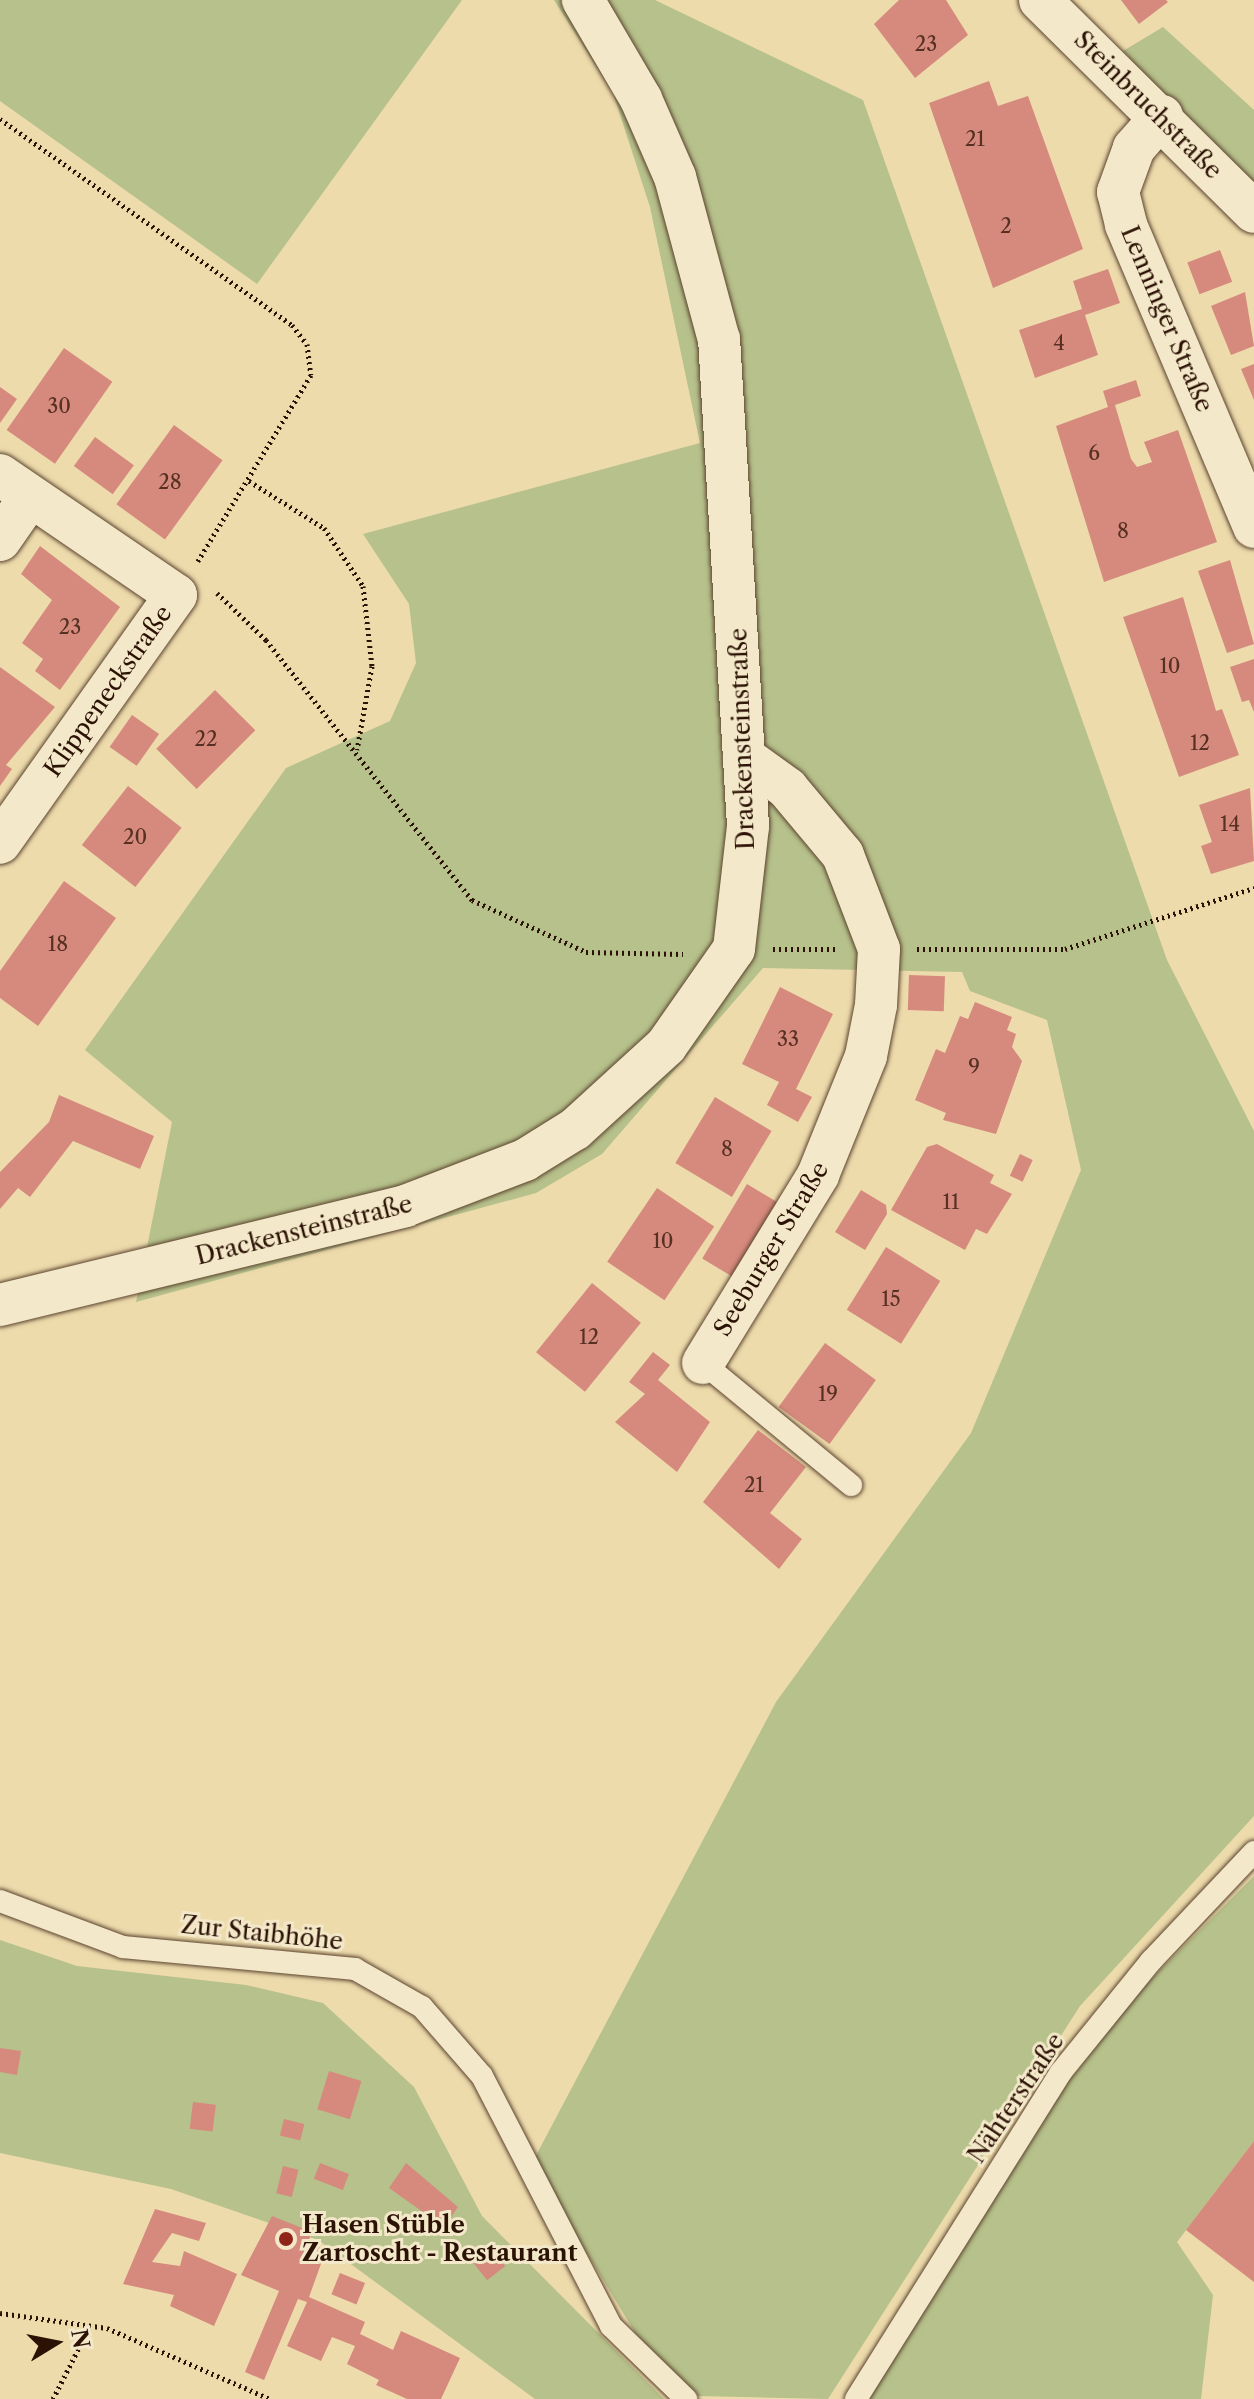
<!DOCTYPE html>
<meta charset="utf-8">
<style>
body{margin:0}
#map{position:relative;width:1254px;height:2399px;overflow:hidden;background:#eddbac;font-family:"Libre Caslon Text",serif}
div>[style]{position:absolute}
[style*='--x']{left:calc(var(--x)*1px);top:calc(var(--y)*1px);width:calc(var(--w)*1px);rotate:calc(var(--a)*1deg)}
.green>*{inset:0;background:#b6c18b}
.building>*{inset:0;background:#d68a7d;transform-origin:0 0}
.path>*{height:5px;margin-top:-2.5px;transform-origin:0;background:repeating-linear-gradient(90deg,#2c1205 0 2px,transparent 0 6px)}
.roads{filter:drop-shadow(0 0 2px #5c442f) drop-shadow(0 0 2px #5c442f)}
.lane>*{height:22px;margin:-11px;padding:0 11px;transform-origin:11px;border-radius:11px;background:#f3e8c9}
.street>*{height:42px;margin:-21px;padding:0 21px;transform-origin:21px;border-radius:21px;background:#f3e8c9}
.dots>*{width:22px;height:22px;translate:-50% -50%;box-sizing:border-box;border:4px solid #f3e8c9;border-radius:50%}
span{translate:-50% -50%;white-space:nowrap;text-align:center;line-height:1.15;-webkit-text-stroke:6px #f3e8c9;paint-order:stroke}
.number-label{font-size:20px;color:#563023}
.number-label span{-webkit-text-stroke-width:0}
.street-label{font-size:24px;color:#2c1205}
.poi-label{font-size:24px;color:#2c1205;font-weight:700}
.left{translate:0 -50%;text-align:left}
.north{position:absolute;left:16px;top:2303px;width:80px;height:80px;-webkit-text-stroke:6px #f3e8c9;paint-order:stroke;rotate:80deg;font-size:22px;font-weight:700;line-height:32px;text-align:center;color:#2c1205}
.north::after{content:'';display:block;margin:auto;width:28px;height:36px;background:#2c1205;clip-path:polygon(50% 0,100% 100%,50% 72%,0 100%)}
</style>
<div id="map">
<div class="green">
<i style="clip-path:polygon(0 0,462px 0,257px 284px,0 101px)"></i>
<i style="clip-path:polygon(554px 0,655px 0,863px 100px,1167px 960px,1254px 1131px,1254px 1816px,1080px 2006px,828px 2399px,697px 2396px,636px 2334px,532px 2163px,776px 1702px,971px 1433px,1081px 1170px,1047px 1020px,970px 991px,962px 972px,763px 968px,602px 1154px,536px 1193px,136px 1302px,172px 1122px,85px 1050px,286px 768px,390px 721px,416px 663px,409px 604px,363px 534px,700px 443px,650px 207px,613px 93px)"></i>
<i style="clip-path:polygon(1163px 27px,1254px 110px,1254px 189px,1123px 51px)"></i>
<i style="clip-path:polygon(1254px 1876px,1254px 2141px,1177px 2242px,1213px 2295px,1201px 2399px,869px 2399px,1040px 2117px,1146px 1984px)"></i>
<i style="clip-path:polygon(0 1940px,77px 1966px,246px 1985px,323px 2003px,414px 2087px,482px 2216px,664px 2399px,535px 2399px,318px 2240px,171px 2189px,0 2153px)"></i>
</div>
<div class="building">
<i style="clip-path:polygon(899px 0,946px 0,968px 35px,915px 78px,874px 24px)"></i>
<i style="clip-path:polygon(1121px 0,1166px 0,1168px 2px,1139px 24px)"></i>
<i style="clip-path:polygon(989px 81px,998px 106px,1028px 96px,1083px 249px,993px 288px,929px 103px)"></i>
<i style="left:1220px;top:250px;width:34px;height:35px;rotate:69deg"></i>
<i style="clip-path:polygon(1108px 269px,1120px 303px,1085px 315px,1098px 355px,1035px 378px,1019px 330px,1082px 309px,1073px 281px)"></i>
<i style="clip-path:polygon(1245px 292px,1254px 346px,1231px 355px,1211px 306px)"></i>
<i style="left:64px;top:348px;width:59px;height:100px;rotate:35deg"></i>
<i style="clip-path:polygon(1254px 364px,1254px 400px,1241px 369px)"></i>
<i style="clip-path:polygon(1136px 380px,1141px 396px,1115px 405px,1131px 459px,1137px 467px,1152px 462px,1144px 442px,1178px 430px,1217px 542px,1104px 582px,1056px 426px,1108px 407px,1103px 391px)"></i>
<i style="clip-path:polygon(0 387px,17px 399px,0 423px)"></i>
<i style="left:174px;top:425px;width:60px;height:98px;rotate:36deg"></i>
<i style="left:95px;top:437px;width:48px;height:36px;rotate:36deg"></i>
<i style="clip-path:polygon(40px 546px,120px 607px,60px 690px,35px 671px,43px 659px,22px 643px,52px 600px,21px 574px)"></i>
<i style="clip-path:polygon(1230px 560px,1254px 644px,1227px 653px,1198px 571px)"></i>
<i style="clip-path:polygon(1183px 597px,1216px 711px,1222px 709px,1239px 755px,1179px 777px,1123px 617px)"></i>
<i style="clip-path:polygon(1254px 659px,1254px 712px,1249px 700px,1242px 702px,1230px 667px)"></i>
<i style="clip-path:polygon(0 667px,55px 707px,6px 765px,12px 769px,0 786px)"></i>
<i style="left:215px;top:690px;width:57px;height:83px;rotate:45deg"></i>
<i style="left:132px;top:715px;width:33px;height:39px;rotate:35deg"></i>
<i style="left:128px;top:786px;width:68px;height:75px;rotate:38deg"></i>
<i style="clip-path:polygon(1250px 788px,1254px 861px,1211px 874px,1201px 846px,1212px 842px,1199px 805px)"></i>
<i style="clip-path:polygon(64px 881px,116px 918px,38px 1026px,0 998px,0 971px)"></i>
<i style="left:909px;top:975px;width:36px;height:35px;rotate:2deg"></i>
<i style="clip-path:polygon(780px 987px,833px 1014px,796px 1089px,812px 1097px,798px 1122px,767px 1105px,779px 1082px,742px 1064px)"></i>
<i style="clip-path:polygon(975px 1002px,1012px 1017px,1007px 1030px,1016px 1034px,1012px 1047px,1022px 1061px,996px 1134px,943px 1120px,946px 1113px,915px 1100px,936px 1049px,945px 1053px,960px 1016px,968px 1019px)"></i>
<i style="clip-path:polygon(59px 1095px,154px 1136px,140px 1169px,73px 1141px,30px 1197px,18px 1188px,0 1209px,0 1172px,49px 1122px)"></i>
<i style="left:715px;top:1097px;width:66px;height:77px;rotate:31deg"></i>
<i style="clip-path:polygon(937px 1144px,994px 1175px,990px 1183px,1012px 1194px,987px 1234px,976px 1229px,965px 1250px,891px 1210px,927px 1147px)"></i>
<i style="left:1020px;top:1154px;width:14px;height:24px;rotate:25deg"></i>
<i style="left:747px;top:1184px;width:35px;height:87px;rotate:31deg"></i>
<i style="left:657px;top:1188px;width:69px;height:89px;rotate:34deg"></i>
<i style="clip-path:polygon(861px 1190px,886px 1205px,887px 1214px,865px 1250px,835px 1232px)"></i>
<i style="left:886px;top:1247px;width:64px;height:74px;rotate:32deg"></i>
<i style="left:592px;top:1283px;width:63px;height:89px;rotate:39deg"></i>
<i style="left:825px;top:1343px;width:63px;height:79px;rotate:36deg"></i>
<i style="clip-path:polygon(653px 1352px,670px 1365px,658px 1380px,710px 1422px,677px 1472px,615px 1422px,645px 1394px,629px 1382px)"></i>
<i style="clip-path:polygon(758px 1430px,806px 1467px,770px 1513px,802px 1539px,779px 1569px,703px 1502px)"></i>
<i style="clip-path:polygon(0 2048px,21px 2051px,17px 2075px,0 2072px)"></i>
<i style="left:329px;top:2071px;width:34px;height:40px;rotate:17deg"></i>
<i style="left:193px;top:2102px;width:23px;height:27px;rotate:7deg"></i>
<i style="left:284px;top:2119px;width:21px;height:17px;rotate:14deg"></i>
<i style="clip-path:polygon(1254px 2141px,1254px 2282px,1186px 2230px)"></i>
<i style="left:320px;top:2163px;width:31px;height:17px;rotate:21deg"></i>
<i style="clip-path:polygon(406px 2163px,458px 2207px,444px 2227px,389px 2188px)"></i>
<i style="left:283px;top:2166px;width:16px;height:28px;rotate:14deg"></i>
<i style="clip-path:polygon(155px 2209px,206px 2223px,199px 2241px,172px 2233px,152px 2262px,180px 2266px,184px 2251px,237px 2274px,214px 2326px,170px 2306px,174px 2295px,123px 2284px)"></i>
<i style="clip-path:polygon(272px 2216px,312px 2232px,300px 2262px,312px 2244px,326px 2250px,309px 2297px,365px 2322px,360px 2334px,393px 2350px,401px 2331px,460px 2358px,441px 2399px,407px 2399px,376px 2385px,379px 2380px,347px 2364px,355px 2346px,332px 2337px,321px 2361px,287px 2346px,307px 2302px,298px 2299px,264px 2380px,245px 2372px,279px 2291px,241px 2275px)"></i>
<i style="left:491px;top:2248px;width:23px;height:23px;rotate:52deg"></i>
<i style="left:340px;top:2273px;width:27px;height:23px;rotate:22deg"></i>
</div>
<div class="path">
<i style="--x:0;--y:119;--w:357;--a:35.2"></i>
<i style="--x:292;--y:325;--w:24;--a:52"></i>
<i style="--x:307;--y:344;--w:31;--a:83"></i>
<i style="--x:311;--y:375;--w:218;--a:121.3"></i>
<i style="--x:249;--y:481;--w:89;--a:32.1"></i>
<i style="--x:324;--y:528;--w:70;--a:56.1"></i>
<i style="--x:363;--y:586;--w:81;--a:83.6"></i>
<i style="--x:372;--y:666;--w:85;--a:100.1"></i>
<i style="--x:217;--y:593;--w:68;--a:43.8"></i>
<i style="--x:266;--y:640;--w:332;--a:51.6"></i>
<i style="--x:472;--y:900;--w:125;--a:24.5"></i>
<i style="--x:586;--y:952;--w:97;--a:1.2"></i>
<i style="--x:773;--y:949;--w:66;--a:0"></i>
<i style="--x:917;--y:949;--w:148;--a:0"></i>
<i style="--x:1065;--y:949;--w:199;--a:-17.9"></i>
<i style="--x:0;--y:2313;--w:108;--a:8"></i>
<i style="--x:107;--y:2328;--w:178;--a:23.5"></i>
<i style="--x:53;--y:2399;--w:82;--a:-63.1"></i>
</div>
<div class="roads">
<div class="lane">
<i style="--x:703;--y:1363;--w:192;--a:39.5"></i>
<i style="--x:0;--y:1901;--w:131;--a:20.5"></i>
<i style="--x:123;--y:1947;--w:233;--a:5.4"></i>
<i style="--x:355;--y:1969;--w:77;--a:29.6"></i>
<i style="--x:422;--y:2007;--w:91;--a:49"></i>
<i style="--x:482;--y:2076;--w:281;--a:62.7"></i>
<i style="--x:611;--y:2326;--w:105;--a:44.2"></i>
<i style="--x:856;--y:2399;--w:386;--a:-57.9"></i>
<i style="--x:1061;--y:2072;--w:143;--a:-51"></i>
<i style="--x:1151;--y:1961;--w:150;--a:-46.6"></i>
</div>
<div class="street">
<i style="--x:1040;--y:0;--w:301;--a:44.7"></i>
<i style="--x:1162;--y:116;--w:43;--a:131.2"></i>
<i style="--x:1134;--y:148;--w:47;--a:110"></i>
<i style="--x:1118;--y:192;--w:34;--a:76"></i>
<i style="--x:1126;--y:225;--w:328;--a:67"></i>
<i style="--x:0;--y:475;--w:213;--a:34.3"></i>
<i style="--x:176;--y:595;--w:304;--a:125.4"></i>
<i style="--x:0;--y:540;--w:52;--a:-55.1"></i>
<i style="--x:0;--y:1305;--w:417;--a:-13.7"></i>
<i style="--x:405;--y:1206;--w:129;--a:-21"></i>
<i style="--x:525;--y:1160;--w:59;--a:-31.8"></i>
<i style="--x:575;--y:1129;--w:123;--a:-42.4"></i>
<i style="--x:666;--y:1046;--w:118;--a:-55"></i>
<i style="--x:734;--y:949;--w:124;--a:-83.5"></i>
<i style="--x:748;--y:826;--w:487;--a:-93.4"></i>
<i style="--x:719;--y:340;--w:169;--a:-105.1"></i>
<i style="--x:675;--y:177;--w:85;--a:-113.6"></i>
<i style="--x:641;--y:99;--w:115;--a:-120.4"></i>
<i style="--x:703;--y:1363;--w:220;--a:-58.5"></i>
<i style="--x:818;--y:1175;--w:128;--a:-68"></i>
<i style="--x:866;--y:1056;--w:52;--a:-78.9"></i>
<i style="--x:876;--y:1005;--w:56;--a:-86.9"></i>
<i style="--x:879;--y:949;--w:101;--a:-111"></i>
<i style="--x:843;--y:855;--w:87;--a:-129.9"></i>
<i style="--x:787;--y:788;--w:53;--a:-144.2"></i>
</div>
</div>
<div class="dots">
<i style="left:286px;top:2239px;background:#8f2418"></i>
</div>
<div class="number-label">
<span style="left:926px;top:44px">23</span>
<span style="left:975px;top:139px">21</span>
<span style="left:1006px;top:226px">2</span>
<span style="left:1059px;top:343px">4</span>
<span style="left:59px;top:406px">30</span>
<span style="left:1094px;top:453px">6</span>
<span style="left:170px;top:482px">28</span>
<span style="left:1123px;top:531px">8</span>
<span style="left:70px;top:627px">23</span>
<span style="left:1170px;top:666px">10</span>
<span style="left:206px;top:739px">22</span>
<span style="left:1200px;top:743px">12</span>
<span style="left:1230px;top:824px">14</span>
<span style="left:135px;top:837px">20</span>
<span style="left:58px;top:944px">18</span>
<span style="left:788px;top:1039px">33</span>
<span style="left:974px;top:1067px">9</span>
<span style="left:727px;top:1149px">8</span>
<span style="left:951px;top:1202px">11</span>
<span style="left:663px;top:1241px">10</span>
<span style="left:891px;top:1299px">15</span>
<span style="left:589px;top:1337px">12</span>
<span style="left:828px;top:1394px">19</span>
<span style="left:754px;top:1485px">21</span>
</div>
<div class="street-label">
<span style="left:1148px;top:105px;rotate:45deg">Steinbruchstraße</span>
<span style="left:1167px;top:319px;rotate:67deg">Lenninger Straße</span>
<span style="left:108px;top:691px;rotate:-55deg">Klippeneckstraße</span>
<span style="left:742px;top:739px;rotate:-92deg">Drackensteinstraße</span>
<span style="left:304px;top:1230px;rotate:-14deg">Drackensteinstraße</span>
<span style="left:771px;top:1249px;rotate:-59deg">Seeburger Straße</span>
<span style="left:262px;top:1933px;rotate:6deg">Zur Staibhöhe</span>
<span style="left:1016px;top:2098px;rotate:-56deg">Nähterstraße</span>
</div>
<div class="poi-label">
<span class="left" style="left:302px;top:2239px">Hasen Stüble<br>Zartoscht - Restaurant</span>
</div>
<div class="north">N</div>
</div>
